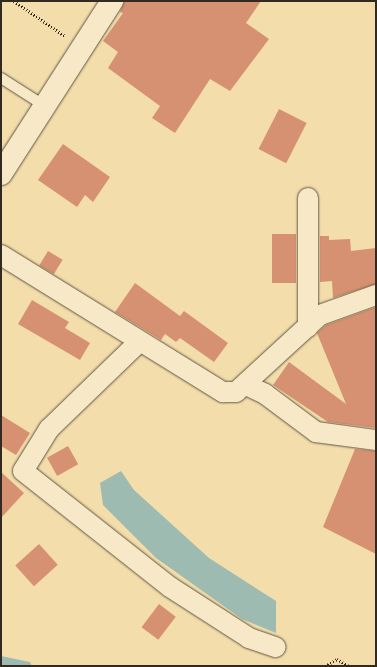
<!DOCTYPE html>
<style>
body{margin:0}
#map{position:relative;width:377px;height:667px;overflow:hidden;background:#f3ddab;font-family:"Sorts Mill Goudy",serif}
div>[style]{position:absolute}
[style*='--x']{left:calc(var(--x)*1px);top:calc(var(--y)*1px);width:calc(var(--w)*1px);rotate:calc(var(--a)*1deg)}
.water>*{inset:0;background:#9dbbb0}
.building>*{inset:0;background:#d69172;transform-origin:0 0}
.path>*{height:2.5px;margin-top:-1.25px;transform-origin:0;background:repeating-linear-gradient(90deg,#322920 0 1px,transparent 0 3px)}
.roads{filter:drop-shadow(0 0 1px #625643) drop-shadow(0 0 1px #625643)}
.service>*{height:10px;margin:-5px;padding:0 5px;transform-origin:5px;border-radius:5px;background:#f7e9c8}
.minor>*{height:20px;margin:-10px;padding:0 10px;transform-origin:10px;border-radius:10px;background:#f7e9c8}
.tertiary>*{height:22px;margin:-11px;padding:0 11px;transform-origin:11px;border-radius:11px;background:#f7e9c8}
span{translate:-50% -50%;white-space:nowrap;text-align:center;line-height:1.15;-webkit-text-stroke:3px #f7e9c8;paint-order:stroke}
.frame{position:absolute;inset:0;border:2px solid #322920;pointer-events:none}
</style>
<div id="map">
<div class="water">
<i style="clip-path:polygon(121px 471px,134px 490px,209px 558px,276px 601px,276px 633px,242px 619px,156px 558px,103px 505px,100px 483px)"></i>
<i style="clip-path:polygon(1px 656px,30px 662px,32px 666px,1px 666px)"></i>
</div>
<div class="building">
<i style="clip-path:polygon(124px 1px,261px 1px,246px 23px,269px 39px,230px 91px,210px 79px,175px 133px,152px 118px,160px 106px,108px 68px,118px 52px,103px 41px,123px 13px,120px 12px)"></i>
<i style="left:279px;top:109px;width:31px;height:45px;rotate:27deg"></i>
<i style="clip-path:polygon(63px 144px,110px 177px,93px 202px,85px 195px,77px 207px,38px 180px)"></i>
<i style="left:296px;top:234px;width:49px;height:24px;rotate:90deg"></i>
<i style="clip-path:polygon(320px 236px,329px 236px,329px 240px,350px 239px,351px 251px,376px 248px,376px 284px,333px 298px,332px 281px,320px 282px)"></i>
<i style="left:48px;top:251px;width:17px;height:17px;rotate:31deg"></i>
<i style="clip-path:polygon(135px 283px,180px 316px,184px 311px,228px 343px,214px 362px,180px 338px,176px 342px,165px 334px,161px 340px,115px 312px)"></i>
<i style="clip-path:polygon(32px 300px,69px 322px,65px 328px,90px 343px,80px 360px,18px 324px)"></i>
<i style="clip-path:polygon(376px 307px,376px 428px,328px 422px,273px 385px,289px 362px,346px 404px,317px 333px,326px 325px)"></i>
<i style="clip-path:polygon(1px 415px,30px 433px,16px 455px,1px 446px)"></i>
<i style="left:68px;top:446px;width:21px;height:24px;rotate:61deg"></i>
<i style="clip-path:polygon(355px 449px,376px 451px,376px 554px,323px 527px)"></i>
<i style="clip-path:polygon(1px 472px,24px 493px,1px 518px)"></i>
<i style="left:39px;top:544px;width:28px;height:32px;rotate:48deg"></i>
<i style="left:159px;top:604px;width:21px;height:29px;rotate:37deg"></i>
</div>
<div class="path">
<i style="--x:14;--y:1;--w:62;--a:34.5"></i>
<i style="--x:325;--y:666;--w:14;--a:-30"></i>
<i style="--x:337;--y:659;--w:14;--a:30"></i>
</div>
<div class="roads">
<div class="service">
<i style="--x:1;--y:78;--w:52;--a:32.5"></i>
</div>
<div class="minor">
<i style="--x:1;--y:255;--w:261;--a:31.7"></i>
<i style="--x:223;--y:392;--w:13;--a:0"></i>
<i style="--x:236;--y:392;--w:114;--a:-42.5"></i>
<i style="--x:320;--y:315;--w:59;--a:-19.7"></i>
<i style="--x:308;--y:327;--w:129;--a:-90"></i>
<i style="--x:138;--y:343;--w:124;--a:136"></i>
<i style="--x:49;--y:429;--w:49;--a:121.8"></i>
<i style="--x:23;--y:471;--w:187;--a:38.3"></i>
<i style="--x:170;--y:587;--w:94;--a:32.8"></i>
<i style="--x:249;--y:638;--w:28;--a:19"></i>
<i style="--x:246;--y:385;--w:21;--a:25"></i>
<i style="--x:265;--y:394;--w:64;--a:36.7"></i>
<i style="--x:316;--y:432;--w:61;--a:7.6"></i>
</div>
<div class="tertiary">
<i style="--x:1;--y:174;--w:206;--a:-57.3"></i>
</div>
</div>
<div class="frame"></div>
</div>
